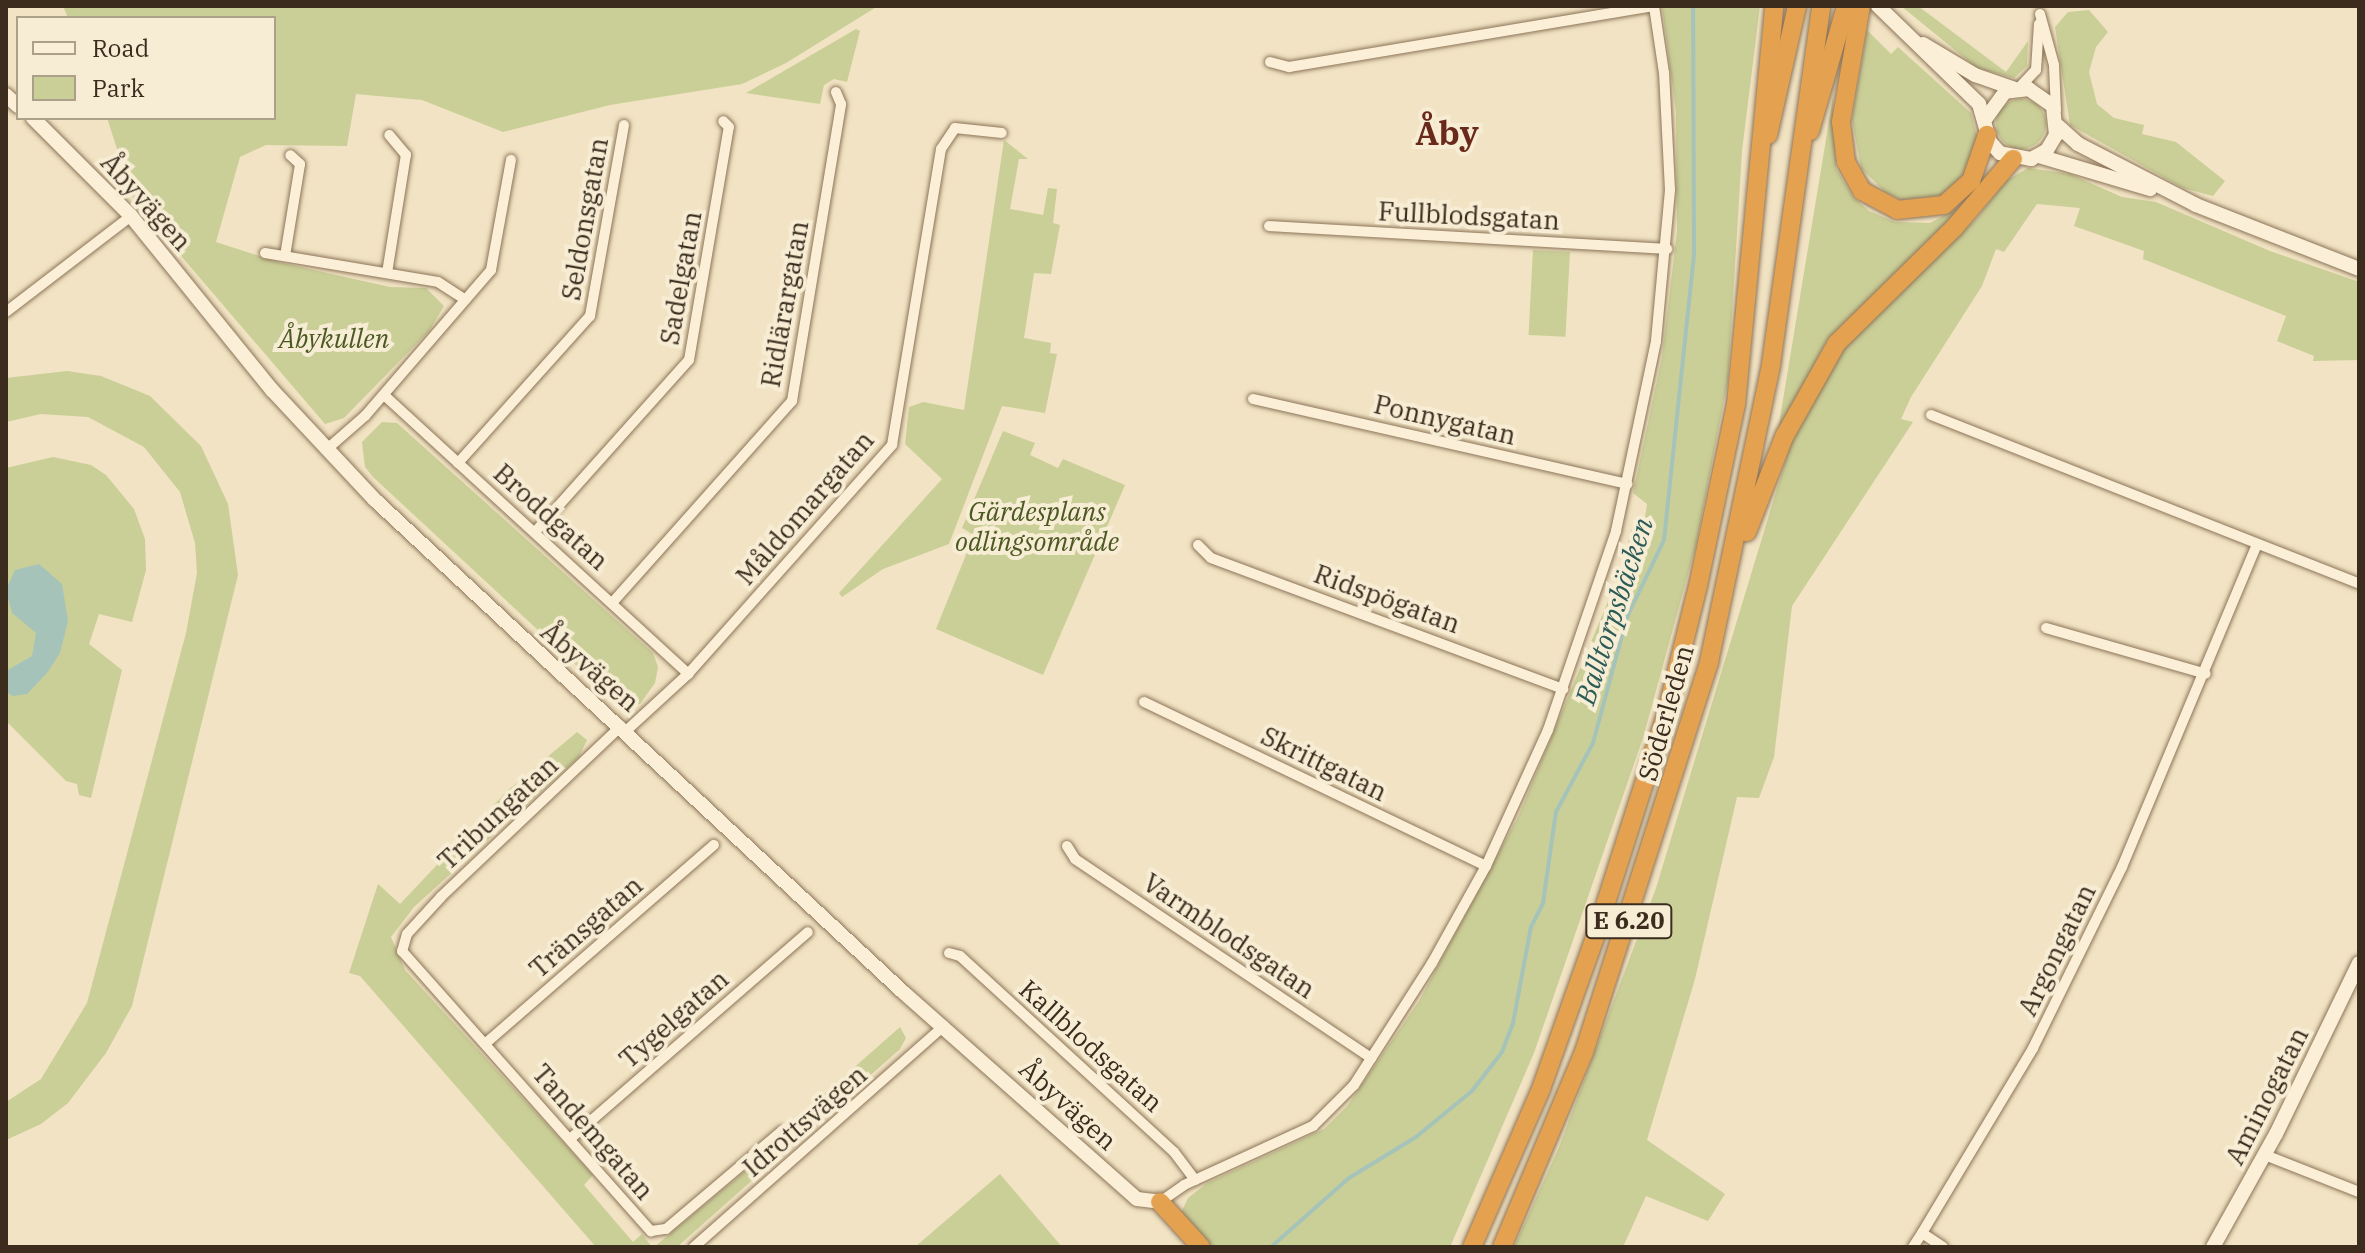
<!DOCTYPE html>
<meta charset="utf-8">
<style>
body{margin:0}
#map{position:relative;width:2365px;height:1253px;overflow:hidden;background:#f1e3c3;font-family:"IBM Plex Serif",serif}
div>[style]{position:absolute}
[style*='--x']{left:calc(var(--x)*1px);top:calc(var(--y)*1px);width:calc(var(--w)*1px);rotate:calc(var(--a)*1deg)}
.green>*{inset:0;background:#cacf97;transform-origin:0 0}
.round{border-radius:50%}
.water>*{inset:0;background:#a6c3ba}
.stream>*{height:4px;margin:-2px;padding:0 2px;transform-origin:2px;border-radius:2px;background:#a6c3ba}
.roads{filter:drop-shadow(0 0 2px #8c7459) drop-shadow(0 0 2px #8c7459)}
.street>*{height:10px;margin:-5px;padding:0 5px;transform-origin:5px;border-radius:5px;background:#fbf0d7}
.secondary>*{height:14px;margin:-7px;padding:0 7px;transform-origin:7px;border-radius:7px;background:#fbf0d7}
.highway>*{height:18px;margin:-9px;padding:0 9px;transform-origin:9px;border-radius:9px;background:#e4a150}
span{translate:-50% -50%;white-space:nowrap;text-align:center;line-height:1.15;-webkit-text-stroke:8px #f7edd4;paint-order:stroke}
.shield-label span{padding:2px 6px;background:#f7edd4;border:2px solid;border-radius:6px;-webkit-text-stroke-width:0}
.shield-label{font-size:24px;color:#3b2c1e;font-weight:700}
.street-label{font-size:26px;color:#3b2c1e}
.park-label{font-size:26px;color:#4c5923;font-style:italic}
.water-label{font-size:28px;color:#2c5c58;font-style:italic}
.district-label{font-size:34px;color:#6a2a1b;font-weight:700}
.frame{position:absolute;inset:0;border:8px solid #3b2c1e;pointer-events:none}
.legend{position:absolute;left:16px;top:16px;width:260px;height:104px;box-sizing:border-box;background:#f7edd4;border:2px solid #aca08b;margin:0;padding:10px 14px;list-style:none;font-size:24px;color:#3b2c1e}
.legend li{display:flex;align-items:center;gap:16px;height:40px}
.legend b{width:40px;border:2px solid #aca08b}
</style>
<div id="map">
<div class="green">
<i style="clip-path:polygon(63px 6px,878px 6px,786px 63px,742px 84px,610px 105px,503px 132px,422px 100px,356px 94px,347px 146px,266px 145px,240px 157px,216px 242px,278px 262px,390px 287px,426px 288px,444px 306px,429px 331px,344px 418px,325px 424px,134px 201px,107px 118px,274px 118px,274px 18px,68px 18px)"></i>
<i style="clip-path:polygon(1662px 6px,1760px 6px,1742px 151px,1728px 380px,1696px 545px,1643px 738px,1534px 1053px,1450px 1247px,1207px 1247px,1181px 1213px,1188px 1198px,1207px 1183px,1324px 1129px,1348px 1105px,1419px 1001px,1518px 817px,1619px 575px,1635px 518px,1645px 517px,1647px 504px,1633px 493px,1662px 357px,1677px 231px,1676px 112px)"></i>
<i style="clip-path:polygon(1901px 6px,1918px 6px,2006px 72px,2028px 41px,2027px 66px,2014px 78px,1977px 68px)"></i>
<i style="clip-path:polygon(2089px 10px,2108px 32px,2096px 47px,2089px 72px,2097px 104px,2114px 118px,2144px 125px,2142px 134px,2176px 142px,2225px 181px,2213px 196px,2183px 188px,2070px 125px,2055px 27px,2068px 12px)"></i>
<i style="clip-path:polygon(856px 29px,860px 31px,847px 82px,834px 79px,824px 85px,820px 104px,746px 93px)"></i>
<i style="clip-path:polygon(1867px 30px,1891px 54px,1898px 47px,1971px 113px,1977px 136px,1969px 170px,1946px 195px,1902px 200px,1885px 192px,1861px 168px,1852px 119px)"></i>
<i style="clip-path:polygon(1833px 97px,1836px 168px,1853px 197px,1869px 211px,1895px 222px,1930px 223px,1965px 204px,1827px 340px,1777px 436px)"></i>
<i class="round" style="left:1996px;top:99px;width:50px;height:50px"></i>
<i style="clip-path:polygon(1004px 140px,1028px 159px,1019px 159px,1010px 209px,1043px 215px,1048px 188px,1057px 189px,1053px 223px,1060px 225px,1051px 274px,1034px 273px,1024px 338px,1051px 343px,1050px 353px,1057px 354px,1045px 413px,1002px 406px,949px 544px,883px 569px,842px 597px,839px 593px,942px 479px,905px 444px,909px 407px,923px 402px,964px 410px)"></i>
<i style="clip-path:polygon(2028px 168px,2070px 174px,2122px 197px,2156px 202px,2270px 251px,2359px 282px,2359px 360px,2313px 361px,2314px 356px,2277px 341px,2286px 316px,2143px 259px,2144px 251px,2074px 226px,2080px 208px,2037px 204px,2004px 252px,1996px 249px,1982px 286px,1911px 397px,1901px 419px,1913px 422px,1792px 606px,1774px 757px,1759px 798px,1737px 797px,1695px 979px,1647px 1140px,1725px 1194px,1708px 1221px,1646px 1196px,1623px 1247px,1514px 1247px,1559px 1147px,1656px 888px,1792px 439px,1834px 361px,1859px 328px,1976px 219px,2007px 180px)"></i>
<i style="left:1533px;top:250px;width:37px;height:85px;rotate:3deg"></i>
<i style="clip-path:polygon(67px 371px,101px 376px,150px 396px,201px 446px,228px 504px,238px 575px,132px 1006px,106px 1053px,68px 1103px,41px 1124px,6px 1140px,6px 1102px,41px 1079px,87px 1003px,186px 633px,197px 573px,195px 543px,180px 492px,144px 447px,88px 417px,41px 414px,6px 422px,6px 378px)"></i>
<i style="clip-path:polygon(382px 422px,397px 423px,653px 653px,658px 667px,655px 683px,640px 704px,629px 706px,608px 695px,373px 477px,365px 467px,362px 442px)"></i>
<i style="clip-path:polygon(1003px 431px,1035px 443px,1030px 455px,1058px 468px,1063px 459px,1125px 485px,1043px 675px,936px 629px,974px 535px,962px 528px)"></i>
<i style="clip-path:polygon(53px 457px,91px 465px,106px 475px,134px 509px,145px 539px,146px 570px,132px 622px,99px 614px,89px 644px,122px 670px,91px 798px,79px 795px,77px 784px,66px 781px,6px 721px,6px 468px)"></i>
<i style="clip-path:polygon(577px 732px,587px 740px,579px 757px,414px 907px,391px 937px,405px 970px,593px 1175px,584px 1185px,633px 1242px,642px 1234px,652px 1247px,596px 1247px,360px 976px,349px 973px,378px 884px,400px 904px,507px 791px)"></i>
<i style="clip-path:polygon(900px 1027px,906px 1038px,900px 1049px,677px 1247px,654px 1247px,790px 1134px,799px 1116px)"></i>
<i style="clip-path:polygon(1000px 1174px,1062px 1247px,915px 1247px)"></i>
</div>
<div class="water">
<i style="clip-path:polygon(39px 564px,62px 584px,68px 621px,60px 653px,47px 673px,27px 694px,13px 696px,6px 692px,6px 671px,32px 656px,36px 633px,12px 613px,6px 590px,15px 570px)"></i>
</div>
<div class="stream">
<i style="--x:1271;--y:1247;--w:104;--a:-41.5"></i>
<i style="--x:1349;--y:1178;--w:79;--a:-31.5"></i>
<i style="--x:1416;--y:1137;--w:72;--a:-39.4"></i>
<i style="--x:1472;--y:1091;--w:49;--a:-52.4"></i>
<i style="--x:1502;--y:1052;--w:31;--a:-69"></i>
<i style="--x:1513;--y:1023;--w:98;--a:-79.4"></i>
<i style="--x:1531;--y:927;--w:27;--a:-63"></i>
<i style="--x:1543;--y:903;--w:92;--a:-81.9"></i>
<i style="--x:1556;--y:812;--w:78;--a:-61.8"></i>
<i style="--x:1593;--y:743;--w:131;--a:-74.9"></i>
<i style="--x:1627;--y:617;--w:85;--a:-64.3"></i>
<i style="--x:1664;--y:540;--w:288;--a:-84"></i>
<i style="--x:1694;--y:254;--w:248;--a:-90.2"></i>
</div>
<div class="roads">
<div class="street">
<i style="--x:2040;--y:14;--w:53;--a:74.6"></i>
<i style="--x:2054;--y:65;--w:45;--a:87.5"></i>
<i style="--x:1270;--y:62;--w:20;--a:15"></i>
<i style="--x:1289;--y:67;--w:368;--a:-9.5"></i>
<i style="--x:2019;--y:88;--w:25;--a:-47"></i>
<i style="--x:2036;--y:70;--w:46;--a:-86.3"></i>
<i style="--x:1269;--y:226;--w:399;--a:3.3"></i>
<i style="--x:265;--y:253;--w:175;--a:9.5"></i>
<i style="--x:438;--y:282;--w:31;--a:33"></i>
<i style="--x:285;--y:256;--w:93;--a:-80.7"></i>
<i style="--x:300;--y:164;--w:13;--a:-138"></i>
<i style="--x:387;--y:273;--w:120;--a:-80.9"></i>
<i style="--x:406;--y:155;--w:26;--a:-130"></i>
<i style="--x:6;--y:312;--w:158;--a:-37.5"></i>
<i style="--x:384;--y:395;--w:413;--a:42.5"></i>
<i style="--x:1253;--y:399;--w:384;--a:12.8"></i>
<i style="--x:1931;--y:415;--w:460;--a:21.5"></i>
<i style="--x:326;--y:450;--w:52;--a:-41.1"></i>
<i style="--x:365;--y:416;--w:193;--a:-49.2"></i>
<i style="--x:491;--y:270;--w:112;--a:-79.7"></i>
<i style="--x:458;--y:463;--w:198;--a:-48.1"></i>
<i style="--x:590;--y:316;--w:194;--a:-79.9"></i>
<i style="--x:535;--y:532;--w:231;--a:-48.2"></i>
<i style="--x:689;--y:360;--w:236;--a:-80.3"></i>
<i style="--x:729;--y:127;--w:8;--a:-135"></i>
<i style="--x:1198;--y:545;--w:18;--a:45"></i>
<i style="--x:1211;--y:558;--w:376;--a:20.4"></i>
<i style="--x:612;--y:603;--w:271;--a:-48.3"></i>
<i style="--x:792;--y:401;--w:301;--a:-80.6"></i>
<i style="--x:841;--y:104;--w:13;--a:-113"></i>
<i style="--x:2046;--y:628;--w:166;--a:16"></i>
<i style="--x:1144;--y:702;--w:379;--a:25.6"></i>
<i style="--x:621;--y:726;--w:248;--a:136.5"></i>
<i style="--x:441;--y:897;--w:50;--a:132.6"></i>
<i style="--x:407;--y:934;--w:18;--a:106"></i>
<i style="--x:402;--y:951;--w:375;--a:48.4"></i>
<i style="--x:651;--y:1231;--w:15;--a:-8"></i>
<i style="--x:666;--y:1229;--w:152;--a:-40.2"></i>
<i style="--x:626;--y:731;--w:84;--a:-42.6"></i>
<i style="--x:688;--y:674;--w:307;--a:-48.3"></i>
<i style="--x:892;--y:445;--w:300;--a:-80.6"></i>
<i style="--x:941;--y:149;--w:25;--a:-56"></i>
<i style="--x:955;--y:128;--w:47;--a:6.1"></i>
<i style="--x:1067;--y:846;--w:15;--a:58"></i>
<i style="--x:1075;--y:859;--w:357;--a:33.9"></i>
<i style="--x:949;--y:953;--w:11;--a:15"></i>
<i style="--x:960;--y:956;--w:290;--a:42.5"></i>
<i style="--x:1174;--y:1152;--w:35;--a:53"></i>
<i style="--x:486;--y:1043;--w:302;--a:-41"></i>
<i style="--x:570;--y:1139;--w:315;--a:-41"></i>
<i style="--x:2265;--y:1155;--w:101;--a:21.5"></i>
<i style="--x:1160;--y:1202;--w:29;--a:-35"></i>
<i style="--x:1184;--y:1185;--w:142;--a:-24.6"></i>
<i style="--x:1313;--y:1126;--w:58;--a:-45"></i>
<i style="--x:1354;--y:1085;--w:145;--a:-57.4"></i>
<i style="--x:1432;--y:963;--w:111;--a:-60.9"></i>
<i style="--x:1486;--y:866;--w:149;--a:-65.5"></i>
<i style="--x:1548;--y:730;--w:210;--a:-71.1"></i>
<i style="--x:1616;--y:531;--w:194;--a:-78.1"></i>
<i style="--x:1656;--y:341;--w:152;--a:-84.7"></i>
<i style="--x:1670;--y:190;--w:117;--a:-92.9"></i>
<i style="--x:1664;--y:73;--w:68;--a:-98.5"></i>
<i style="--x:694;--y:1247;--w:334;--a:-41.5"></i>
<i style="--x:1913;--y:1247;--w:17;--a:-57"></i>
<i style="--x:1943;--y:1247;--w:25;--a:-146"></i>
<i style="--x:1922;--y:1233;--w:216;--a:-59"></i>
<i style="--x:2033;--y:1048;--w:202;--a:-63.8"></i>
<i style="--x:2122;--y:867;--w:349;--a:-67.3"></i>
</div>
<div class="secondary">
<i style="--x:1878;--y:6;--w:141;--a:44.1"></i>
<i style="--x:1979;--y:104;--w:40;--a:74"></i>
<i style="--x:1990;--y:142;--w:15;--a:48"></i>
<i style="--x:2000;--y:153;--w:32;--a:11"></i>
<i style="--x:2031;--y:159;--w:18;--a:-29"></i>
<i style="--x:2047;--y:150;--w:17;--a:-59"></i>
<i style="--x:2056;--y:135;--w:29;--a:-96"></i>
<i style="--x:2053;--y:106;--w:29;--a:-145"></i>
<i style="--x:2029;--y:89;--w:24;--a:173"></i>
<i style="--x:2005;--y:92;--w:32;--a:126"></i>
<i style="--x:1923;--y:44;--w:61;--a:30.8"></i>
<i style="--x:1975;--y:75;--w:42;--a:19.3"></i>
<i style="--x:6;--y:95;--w:16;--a:43"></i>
<i style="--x:33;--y:118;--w:139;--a:45"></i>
<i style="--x:131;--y:216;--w:224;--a:51"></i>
<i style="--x:272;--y:390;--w:151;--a:46.9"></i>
<i style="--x:375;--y:500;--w:722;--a:42.98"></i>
<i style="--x:903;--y:992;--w:312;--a:41.5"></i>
<i style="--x:1137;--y:1199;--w:23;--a:7"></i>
<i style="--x:2058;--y:126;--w:27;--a:42"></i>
<i style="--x:2078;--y:144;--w:133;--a:27.3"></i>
<i style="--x:2196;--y:205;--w:175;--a:21.4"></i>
<i style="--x:2039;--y:156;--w:116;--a:16.6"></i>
<i style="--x:2213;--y:1247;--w:129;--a:-60.9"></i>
<i style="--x:2276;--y:1134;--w:190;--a:-64.1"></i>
</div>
<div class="highway">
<i style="--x:1861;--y:6;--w:118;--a:99.8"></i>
<i style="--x:1841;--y:122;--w:40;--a:82.9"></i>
<i style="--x:1846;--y:162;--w:33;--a:61"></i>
<i style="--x:1862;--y:191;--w:40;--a:28"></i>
<i style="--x:1897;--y:210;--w:47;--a:-6.1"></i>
<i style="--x:1944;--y:205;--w:36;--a:-42"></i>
<i style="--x:1971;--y:181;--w:49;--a:-70.8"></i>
<i style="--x:1810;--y:131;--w:130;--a:-73.9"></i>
<i style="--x:1768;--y:135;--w:132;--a:-77.3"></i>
<i style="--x:1747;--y:532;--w:102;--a:-68.7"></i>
<i style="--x:1784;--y:437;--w:108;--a:-60.6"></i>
<i style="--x:1837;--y:343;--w:164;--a:-44.5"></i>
<i style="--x:1954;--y:228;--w:91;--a:-49.5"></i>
<i style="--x:1160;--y:1202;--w:61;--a:47.7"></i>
<i style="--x:1472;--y:1247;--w:172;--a:-66.4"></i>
<i style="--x:1541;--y:1089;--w:161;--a:-70.4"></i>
<i style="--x:1595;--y:937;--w:237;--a:-72.3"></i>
<i style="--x:1667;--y:711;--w:129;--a:-76.1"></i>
<i style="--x:1698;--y:586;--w:186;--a:-78.2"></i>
<i style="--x:1736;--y:404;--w:400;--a:-84.5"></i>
<i style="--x:1502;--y:1247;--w:212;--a:-67.2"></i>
<i style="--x:1584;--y:1052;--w:410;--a:-72.2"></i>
<i style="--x:1709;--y:662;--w:304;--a:-78.2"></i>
<i style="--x:1771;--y:364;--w:361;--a:-82"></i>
</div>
</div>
<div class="shield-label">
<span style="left:1629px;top:921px">E 6.20</span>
</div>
<div class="street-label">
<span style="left:146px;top:202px;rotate:48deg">Åbyvägen</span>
<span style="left:1469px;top:216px;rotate:3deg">Fullblodsgatan</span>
<span style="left:585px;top:219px;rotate:-80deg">Seldonsgatan</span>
<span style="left:681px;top:278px;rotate:-80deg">Sadelgatan</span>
<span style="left:785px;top:304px;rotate:-80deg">Ridlärargatan</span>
<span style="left:1445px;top:420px;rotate:13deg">Ponnygatan</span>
<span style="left:805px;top:508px;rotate:-49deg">Måldomargatan</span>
<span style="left:551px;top:517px;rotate:42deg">Broddgatan</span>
<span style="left:1387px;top:599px;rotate:20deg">Ridspögatan</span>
<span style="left:590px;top:667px;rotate:41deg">Åbyvägen</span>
<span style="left:1666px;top:713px;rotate:-74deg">Söderleden</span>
<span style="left:1324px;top:764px;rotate:26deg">Skrittgatan</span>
<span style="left:498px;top:813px;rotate:-43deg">Tribungatan</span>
<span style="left:586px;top:927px;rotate:-41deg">Tränsgatan</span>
<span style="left:1229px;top:936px;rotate:34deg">Varmblodsgatan</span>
<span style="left:2057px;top:950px;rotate:-64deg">Argongatan</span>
<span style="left:674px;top:1019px;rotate:-41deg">Tygelgatan</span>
<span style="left:1091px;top:1046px;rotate:42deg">Kallblodsgatan</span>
<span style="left:2267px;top:1096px;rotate:-63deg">Aminogatan</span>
<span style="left:1068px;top:1105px;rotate:42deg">Åbyvägen</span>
<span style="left:805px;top:1121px;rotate:-41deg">Idrottsvägen</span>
<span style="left:593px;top:1132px;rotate:49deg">Tandemgatan</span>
</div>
<div class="park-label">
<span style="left:334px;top:339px">Åbykullen</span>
<span style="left:1037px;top:527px">Gärdesplans<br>odlingsområde</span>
</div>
<div class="water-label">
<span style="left:1614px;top:611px;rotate:-72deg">Balltorpsbäcken</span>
</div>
<div class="district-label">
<span style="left:1447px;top:133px">Åby</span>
</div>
<div class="frame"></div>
<ul class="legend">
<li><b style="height:10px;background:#fbf0d7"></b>Road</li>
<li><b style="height:22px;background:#cacf97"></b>Park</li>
</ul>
</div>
